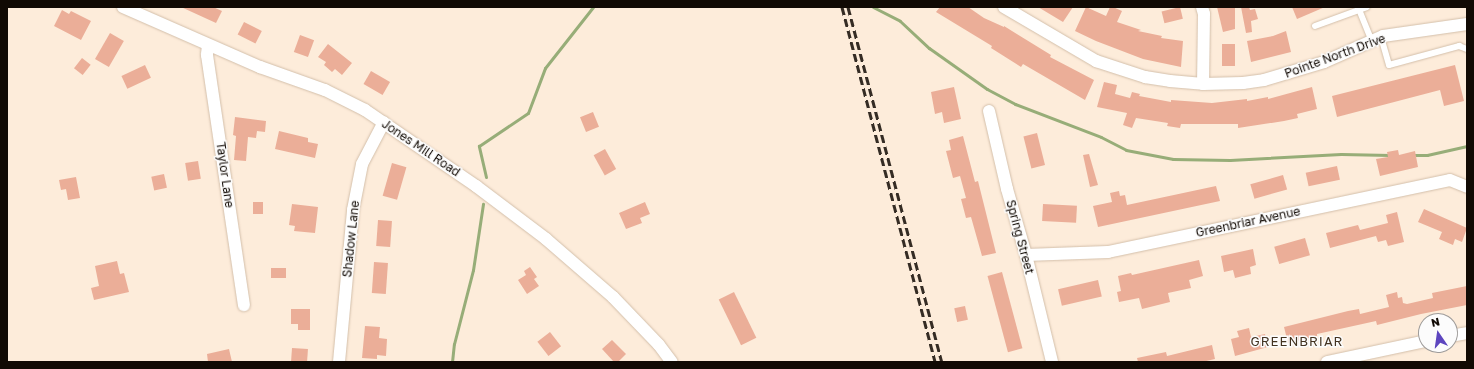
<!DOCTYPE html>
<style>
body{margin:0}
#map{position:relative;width:1474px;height:369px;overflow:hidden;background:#fdecda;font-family:"Golos Text",sans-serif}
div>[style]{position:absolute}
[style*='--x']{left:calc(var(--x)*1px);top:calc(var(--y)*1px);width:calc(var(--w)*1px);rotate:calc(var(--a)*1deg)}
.stream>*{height:3px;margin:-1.5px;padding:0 1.5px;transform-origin:1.5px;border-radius:1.5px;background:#97ad78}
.building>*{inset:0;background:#ebae98;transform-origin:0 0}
.roads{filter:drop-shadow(0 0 1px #d3bfaa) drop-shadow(0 0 1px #d3bfaa)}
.lane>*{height:6px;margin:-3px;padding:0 3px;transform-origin:3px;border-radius:3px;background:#fff}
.street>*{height:12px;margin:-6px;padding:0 6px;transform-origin:6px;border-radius:6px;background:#fff}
.rail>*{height:3px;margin-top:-1.5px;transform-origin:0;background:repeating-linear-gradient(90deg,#352c24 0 8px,transparent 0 12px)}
span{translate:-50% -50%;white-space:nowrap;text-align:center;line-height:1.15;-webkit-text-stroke:3px #fcfcfc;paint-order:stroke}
.street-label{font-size:12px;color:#110a04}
.neighbourhood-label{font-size:13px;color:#433321;letter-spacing:1px}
.frame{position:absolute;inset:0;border:8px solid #110a04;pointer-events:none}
.north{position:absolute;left:1418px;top:313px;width:40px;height:40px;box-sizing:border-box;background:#fcfcfc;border:1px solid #9e9b99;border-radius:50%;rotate:347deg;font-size:11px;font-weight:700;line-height:16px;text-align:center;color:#110a04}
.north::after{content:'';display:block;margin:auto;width:14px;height:18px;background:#5d46bf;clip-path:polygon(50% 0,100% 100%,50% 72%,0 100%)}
</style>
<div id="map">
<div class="stream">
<i style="--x:873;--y:7;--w:30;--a:27"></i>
<i style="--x:900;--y:21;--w:40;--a:43"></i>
<i style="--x:929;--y:48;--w:71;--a:35.3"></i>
<i style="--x:987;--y:89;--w:32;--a:28"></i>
<i style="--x:1015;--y:104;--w:92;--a:21"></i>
<i style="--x:1101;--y:137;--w:28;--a:27"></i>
<i style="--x:1126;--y:150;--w:48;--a:10.8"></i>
<i style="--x:1173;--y:159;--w:57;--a:1"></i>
<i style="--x:1230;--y:160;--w:111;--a:-3.1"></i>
<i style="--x:1341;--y:154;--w:49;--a:1.2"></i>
<i style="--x:1412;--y:155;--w:15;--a:0"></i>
<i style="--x:1427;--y:155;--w:41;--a:-12.7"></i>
<i style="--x:486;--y:177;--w:32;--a:-103"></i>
<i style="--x:479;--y:146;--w:59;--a:-34"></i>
<i style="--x:528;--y:113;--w:48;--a:-69.3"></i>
<i style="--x:545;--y:68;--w:78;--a:-51.8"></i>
<i style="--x:452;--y:362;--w:18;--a:-84"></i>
<i style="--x:454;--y:344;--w:76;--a:-75.6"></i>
<i style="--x:473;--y:270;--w:67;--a:-81.4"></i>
</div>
<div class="building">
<i style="clip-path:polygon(181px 7px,213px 7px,222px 11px,216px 23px)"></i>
<i style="clip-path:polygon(940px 7px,968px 7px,984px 18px,1004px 27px,1004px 26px,1051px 55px,1050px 57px,1094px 80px,1085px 100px,1023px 64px,1021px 67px,991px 48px,992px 46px,936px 12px)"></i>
<i style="clip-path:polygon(1038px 7px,1073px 7px,1063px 22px)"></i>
<i style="clip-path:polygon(1086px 7px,1106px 16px,1110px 7px,1113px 7px,1122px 11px,1117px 22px,1141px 30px,1138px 31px,1162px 36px,1161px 38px,1183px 41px,1181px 67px,1143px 59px,1096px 41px,1075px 31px)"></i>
<i style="left:1180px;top:7px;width:12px;height:19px;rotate:76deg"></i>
<i style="clip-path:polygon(1217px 7px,1235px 7px,1235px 29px,1223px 32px)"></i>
<i style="clip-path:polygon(1241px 7px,1249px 7px,1250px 10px,1255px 9px,1258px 19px,1251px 21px,1252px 32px,1246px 33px)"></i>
<i style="clip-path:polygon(1292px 7px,1325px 7px,1297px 19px)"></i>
<i style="clip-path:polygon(62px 10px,69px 14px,71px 11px,91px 21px,81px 40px,54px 26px)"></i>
<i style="left:244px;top:22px;width:20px;height:14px;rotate:27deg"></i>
<i style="clip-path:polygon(1286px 31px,1291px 52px,1251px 62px,1247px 41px,1273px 36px)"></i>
<i style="left:110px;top:33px;width:16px;height:30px;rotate:30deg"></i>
<i style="left:300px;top:35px;width:15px;height:18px;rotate:20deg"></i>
<i style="clip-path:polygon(328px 44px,352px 63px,342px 75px,335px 69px,332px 72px,324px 65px,326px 62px,318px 57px)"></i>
<i style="left:1222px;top:44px;width:13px;height:22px"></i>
<i style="left:82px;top:58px;width:11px;height:13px;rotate:38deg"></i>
<i style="left:145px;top:65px;width:14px;height:26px;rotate:65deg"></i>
<i style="clip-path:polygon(1455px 65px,1464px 101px,1444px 106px,1440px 90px,1337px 117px,1332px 96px)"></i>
<i style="left:371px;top:71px;width:22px;height:15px;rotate:30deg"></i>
<i style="clip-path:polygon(1104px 82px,1117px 85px,1115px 94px,1130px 98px,1132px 92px,1140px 94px,1139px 96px,1171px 102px,1171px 100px,1212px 103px,1247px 99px,1247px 101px,1268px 97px,1268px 99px,1312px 87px,1317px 109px,1297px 114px,1298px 118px,1284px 121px,1238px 128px,1238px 124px,1181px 124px,1180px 128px,1167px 126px,1168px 123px,1136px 118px,1132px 128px,1123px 125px,1127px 113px,1097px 107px)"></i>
<i style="clip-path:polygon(954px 87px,961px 119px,944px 123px,942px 112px,935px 114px,931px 92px)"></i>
<i style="left:593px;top:112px;width:16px;height:14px;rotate:68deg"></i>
<i style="clip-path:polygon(235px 117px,266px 121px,265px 132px,257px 131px,256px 138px,248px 137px,246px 161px,234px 160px,236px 136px,233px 135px)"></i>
<i style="clip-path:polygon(279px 131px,308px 138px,308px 142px,318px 144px,315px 158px,275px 149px)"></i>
<i style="left:1037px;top:133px;width:33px;height:14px;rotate:76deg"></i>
<i style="clip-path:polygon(963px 136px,975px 182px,978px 181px,996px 253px,982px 256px,971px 217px,966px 218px,961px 199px,966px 198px,960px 176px,953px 178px,946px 151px,951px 150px,949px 140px)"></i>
<i style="left:605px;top:149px;width:23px;height:13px;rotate:61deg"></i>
<i style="clip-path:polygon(1398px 150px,1399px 155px,1415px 151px,1418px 167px,1380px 176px,1376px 159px,1388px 157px,1387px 152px)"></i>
<i style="clip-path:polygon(1089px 154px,1098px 185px,1090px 187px,1083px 155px)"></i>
<i style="left:198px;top:161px;width:18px;height:13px;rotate:81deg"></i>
<i style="left:392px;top:163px;width:15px;height:34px;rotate:16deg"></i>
<i style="left:1337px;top:166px;width:14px;height:32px;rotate:78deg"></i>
<i style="left:164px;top:174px;width:14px;height:13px;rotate:78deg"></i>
<i style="left:1283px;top:175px;width:15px;height:34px;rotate:74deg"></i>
<i style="clip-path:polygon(76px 177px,80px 198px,68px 200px,66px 189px,61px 190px,59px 180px)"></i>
<i style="clip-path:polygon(1216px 186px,1220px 201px,1098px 227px,1093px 206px,1112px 202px,1110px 193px,1119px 191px,1120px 196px,1125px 195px,1127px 205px)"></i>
<i style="left:253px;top:202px;width:10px;height:12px"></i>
<i style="clip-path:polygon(645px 202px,650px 214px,640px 218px,642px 223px,626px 229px,619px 213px)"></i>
<i style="clip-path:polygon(292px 204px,318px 207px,315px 233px,294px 231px,295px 226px,289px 225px)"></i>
<i style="left:1043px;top:204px;width:34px;height:17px;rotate:3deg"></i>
<i style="clip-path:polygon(1424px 209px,1467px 228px,1462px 242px,1455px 239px,1453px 245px,1439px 239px,1442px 232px,1418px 222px)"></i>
<i style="clip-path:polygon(1397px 212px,1404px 242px,1388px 246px,1386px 240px,1378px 242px,1376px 236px,1330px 248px,1326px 233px,1358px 225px,1360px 230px,1388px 223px,1386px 215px)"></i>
<i style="left:378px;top:220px;width:14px;height:26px;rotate:4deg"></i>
<i style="left:1305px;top:238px;width:18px;height:32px;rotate:74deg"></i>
<i style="clip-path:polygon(1253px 249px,1256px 265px,1250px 267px,1251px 274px,1235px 278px,1233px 270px,1224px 272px,1221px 256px)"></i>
<i style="clip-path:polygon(1199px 260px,1203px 276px,1189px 280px,1191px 288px,1168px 293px,1170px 302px,1142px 309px,1139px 298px,1119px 302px,1117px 292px,1121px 291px,1118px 276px,1131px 273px,1132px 275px)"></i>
<i style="clip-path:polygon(117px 261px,120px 274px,124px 273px,129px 292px,94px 300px,91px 288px,99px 286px,95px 266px)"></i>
<i style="left:374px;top:262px;width:14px;height:31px;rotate:4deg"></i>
<i style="clip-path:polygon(530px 267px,537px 277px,534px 279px,539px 286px,527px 294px,518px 280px,526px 275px,524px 271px)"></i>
<i style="left:271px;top:268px;width:15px;height:10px"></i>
<i style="left:1002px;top:272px;width:79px;height:15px;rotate:75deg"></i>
<i style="left:1098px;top:280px;width:17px;height:41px;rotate:77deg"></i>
<i style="clip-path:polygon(1467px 286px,1467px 305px,1421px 314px,1377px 325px,1376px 321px,1317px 334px,1317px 336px,1288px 343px,1284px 327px,1348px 311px,1359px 309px,1360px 314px,1389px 307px,1386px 295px,1397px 292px,1398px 298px,1402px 297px,1403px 303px,1407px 304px,1433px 298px,1432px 293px)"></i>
<i style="left:734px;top:292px;width:51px;height:17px;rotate:64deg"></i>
<i style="left:965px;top:306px;width:14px;height:11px;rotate:78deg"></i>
<i style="clip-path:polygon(291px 309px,310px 309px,310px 330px,298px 330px,298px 324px,291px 324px)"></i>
<i style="clip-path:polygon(365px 326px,380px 327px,379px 338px,387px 339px,386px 356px,377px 355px,377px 359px,362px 358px)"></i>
<i style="clip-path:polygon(1249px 328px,1251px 337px,1265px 334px,1268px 347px,1235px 356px,1231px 339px,1239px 337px,1237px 331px)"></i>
<i style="left:550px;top:332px;width:18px;height:16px;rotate:52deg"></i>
<i style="clip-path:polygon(612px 340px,626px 354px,618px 362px,614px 362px,602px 349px)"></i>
<i style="clip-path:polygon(1212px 345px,1215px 359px,1202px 362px,1138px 362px,1137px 358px,1166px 352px,1167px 356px)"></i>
<i style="left:292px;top:348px;width:16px;height:14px;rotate:4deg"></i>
<i style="clip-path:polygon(229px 349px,232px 362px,208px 362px,207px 354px)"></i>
</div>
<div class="roads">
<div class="lane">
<i style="--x:1358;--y:7;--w:35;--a:68"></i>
<i style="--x:1315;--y:26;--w:55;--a:-20.1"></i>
<i style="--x:1381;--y:37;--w:29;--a:74"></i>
<i style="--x:1389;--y:65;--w:73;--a:-15.2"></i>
<i style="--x:1459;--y:46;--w:9;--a:21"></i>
</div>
<div class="street">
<i style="--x:123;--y:7;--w:150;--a:23.7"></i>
<i style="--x:260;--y:67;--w:69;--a:19.5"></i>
<i style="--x:325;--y:90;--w:45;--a:26.6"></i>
<i style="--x:365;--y:110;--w:135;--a:34.4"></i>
<i style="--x:476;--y:186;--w:88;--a:37.1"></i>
<i style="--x:546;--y:239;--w:89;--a:40.9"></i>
<i style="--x:613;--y:297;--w:66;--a:46.2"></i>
<i style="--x:659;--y:345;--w:21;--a:53"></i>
<i style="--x:1004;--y:7;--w:107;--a:30.4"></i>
<i style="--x:1096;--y:61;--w:52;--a:18.1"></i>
<i style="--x:1145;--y:77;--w:25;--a:9"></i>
<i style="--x:1170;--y:81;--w:33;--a:5"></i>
<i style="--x:1203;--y:84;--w:40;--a:-1.4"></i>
<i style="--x:1243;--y:83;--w:21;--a:-8"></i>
<i style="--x:1264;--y:80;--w:63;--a:-16.7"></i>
<i style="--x:1324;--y:62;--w:64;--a:-23.8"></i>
<i style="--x:1383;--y:36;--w:85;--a:-8.1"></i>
<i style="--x:1202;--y:7;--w:7;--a:74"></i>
<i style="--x:1204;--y:14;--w:70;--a:90.8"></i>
<i style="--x:208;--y:45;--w:10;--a:96"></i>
<i style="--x:207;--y:55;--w:253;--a:81.6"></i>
<i style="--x:989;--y:111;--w:80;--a:77"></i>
<i style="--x:1007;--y:189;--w:69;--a:73.9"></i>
<i style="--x:1026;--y:255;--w:110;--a:76.3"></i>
<i style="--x:1026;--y:255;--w:82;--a:-2.1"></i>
<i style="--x:1108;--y:252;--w:349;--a:-11.9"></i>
<i style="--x:1450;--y:180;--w:18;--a:22"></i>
<i style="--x:1450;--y:336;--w:17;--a:-10"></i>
<i style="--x:339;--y:362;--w:153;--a:-84.7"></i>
<i style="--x:353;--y:210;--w:47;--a:-78.9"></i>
<i style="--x:362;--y:164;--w:47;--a:-62.4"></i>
<i style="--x:1327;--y:362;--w:101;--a:-12"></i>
</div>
</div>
<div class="rail">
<i style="--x:842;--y:7;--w:367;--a:75.3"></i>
<i style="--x:848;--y:7;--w:367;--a:75.2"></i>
</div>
<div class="street-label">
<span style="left:1335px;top:56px;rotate:-20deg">Pointe North Drive</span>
<span style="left:421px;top:148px;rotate:34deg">Jones Mill Road</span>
<span style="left:225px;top:175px;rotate:82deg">Taylor Lane</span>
<span style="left:1248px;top:222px;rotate:-12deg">Greenbriar Avenue</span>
<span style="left:1020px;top:237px;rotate:75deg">Spring Street</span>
<span style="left:351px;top:239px;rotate:-84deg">Shadow Lane</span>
</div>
<div class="neighbourhood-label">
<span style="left:1297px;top:341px">GREENBRIAR</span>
</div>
<div class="frame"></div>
<div class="north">N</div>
</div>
